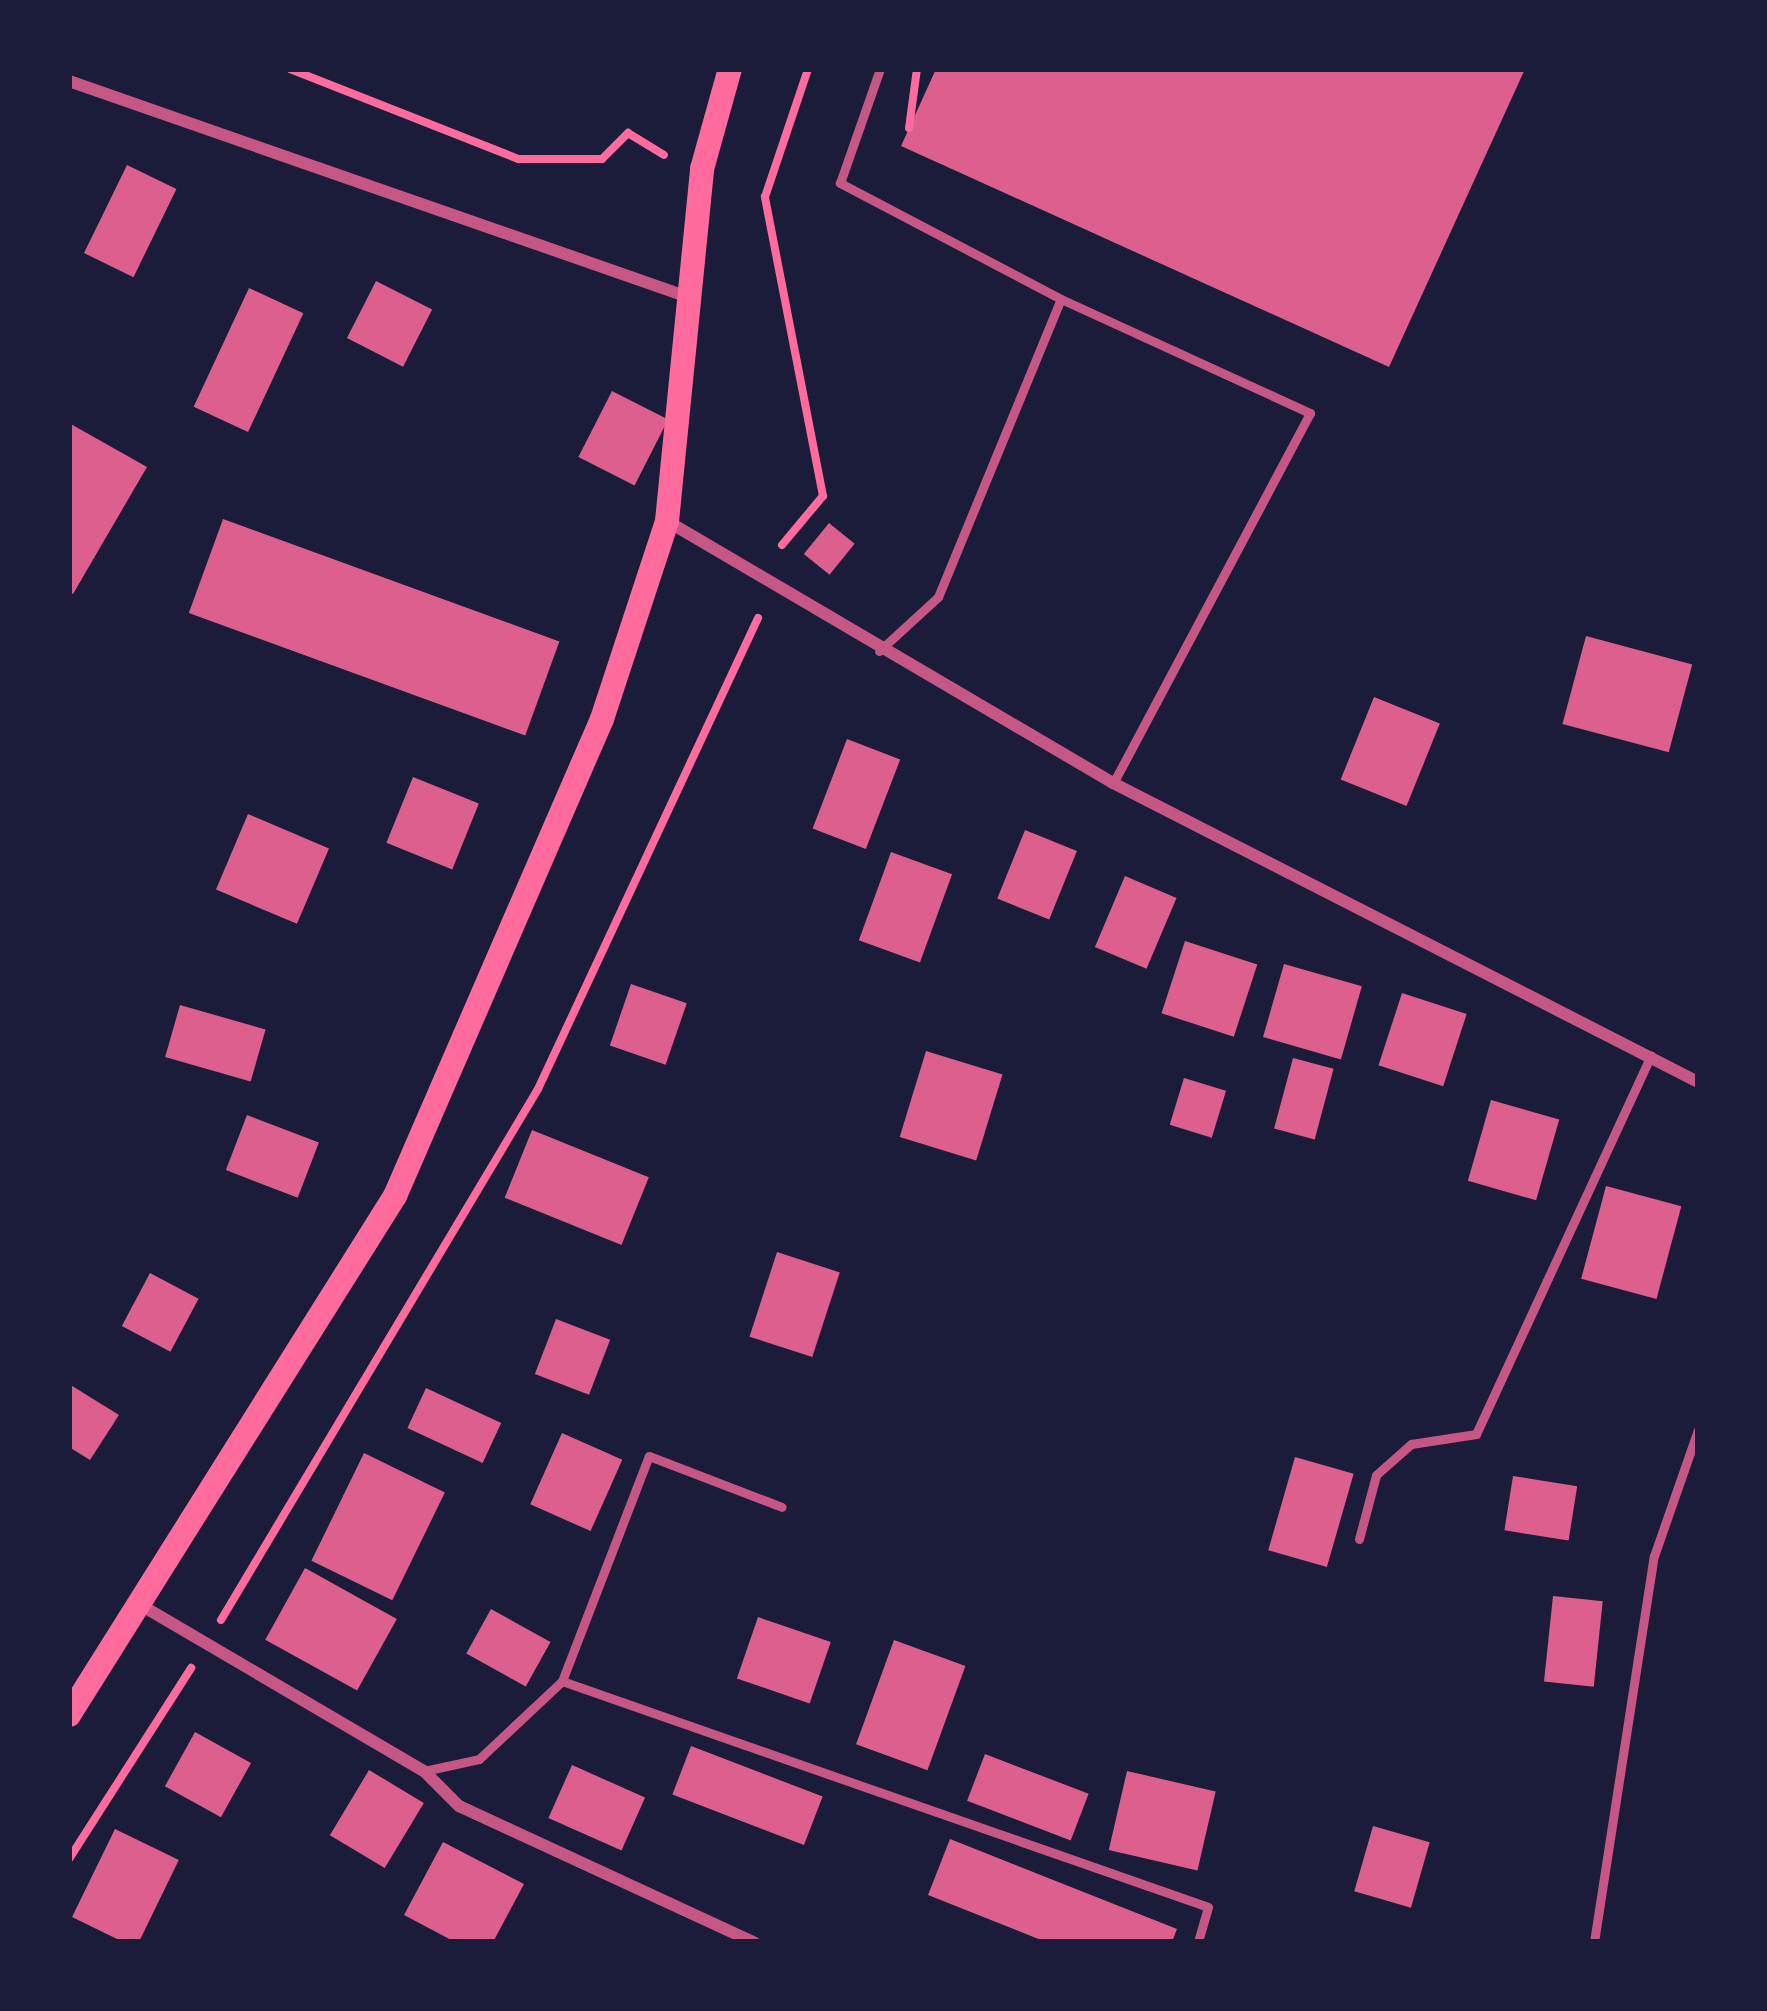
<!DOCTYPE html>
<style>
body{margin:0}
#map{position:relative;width:1767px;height:2011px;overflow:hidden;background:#1b1b3a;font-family:Commissioner,sans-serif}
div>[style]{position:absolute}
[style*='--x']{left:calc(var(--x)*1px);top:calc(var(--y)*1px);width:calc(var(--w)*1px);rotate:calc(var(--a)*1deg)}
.building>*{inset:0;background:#dd5f8e;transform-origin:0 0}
.path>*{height:8px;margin:-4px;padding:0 4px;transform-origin:4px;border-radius:4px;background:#ff6b9d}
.service>*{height:9px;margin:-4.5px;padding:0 4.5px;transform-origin:4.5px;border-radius:4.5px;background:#c65784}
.minor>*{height:12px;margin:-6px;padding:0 6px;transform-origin:6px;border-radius:6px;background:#c65784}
.secondary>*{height:24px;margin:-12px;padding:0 12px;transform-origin:12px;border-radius:12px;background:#ff6b9d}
span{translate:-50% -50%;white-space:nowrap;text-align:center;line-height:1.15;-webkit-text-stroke:9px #1b1b3a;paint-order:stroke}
.frame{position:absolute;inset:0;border:72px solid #1b1b3a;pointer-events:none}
</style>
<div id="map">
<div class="building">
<i style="clip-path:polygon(936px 69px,1525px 69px,1389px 367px,901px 146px)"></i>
<i style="left:127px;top:165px;width:55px;height:98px;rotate:26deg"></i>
<i style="left:376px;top:281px;width:63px;height:64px;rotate:27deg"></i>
<i style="left:249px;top:288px;width:60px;height:131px;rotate:25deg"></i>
<i style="left:612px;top:391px;width:63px;height:74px;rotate:27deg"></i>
<i style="clip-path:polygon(69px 423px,147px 467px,73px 594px,69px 592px)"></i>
<i style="left:223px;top:519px;width:358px;height:100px;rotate:20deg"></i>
<i style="left:829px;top:523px;width:33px;height:40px;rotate:39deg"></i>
<i style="left:1586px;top:636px;width:110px;height:91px;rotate:15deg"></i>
<i style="left:1374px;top:697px;width:71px;height:89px;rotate:22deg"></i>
<i style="left:847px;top:739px;width:57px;height:96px;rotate:21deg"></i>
<i style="left:413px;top:777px;width:71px;height:71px;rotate:22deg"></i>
<i style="left:248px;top:814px;width:88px;height:82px;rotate:23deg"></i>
<i style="left:1025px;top:830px;width:56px;height:74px;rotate:22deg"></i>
<i style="left:891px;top:852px;width:65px;height:94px;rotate:20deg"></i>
<i style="left:1125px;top:876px;width:56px;height:77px;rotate:23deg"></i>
<i style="left:1185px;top:941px;width:76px;height:76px;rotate:18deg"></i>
<i style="left:1284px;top:964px;width:81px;height:76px;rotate:16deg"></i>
<i style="left:631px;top:984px;width:59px;height:65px;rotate:19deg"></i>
<i style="left:1402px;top:993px;width:68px;height:76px;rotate:18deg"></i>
<i style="left:180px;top:1005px;width:89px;height:54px;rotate:16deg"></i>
<i style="left:926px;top:1051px;width:80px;height:90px;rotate:17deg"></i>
<i style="left:1293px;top:1058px;width:42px;height:73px;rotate:15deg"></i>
<i style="left:1184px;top:1078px;width:44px;height:49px;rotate:17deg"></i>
<i style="left:1491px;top:1100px;width:71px;height:84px;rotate:16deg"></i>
<i style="left:247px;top:1115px;width:77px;height:59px;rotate:21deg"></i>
<i style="left:532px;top:1130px;width:126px;height:73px;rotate:22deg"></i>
<i style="left:1606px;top:1186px;width:78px;height:96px;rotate:15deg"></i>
<i style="left:777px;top:1252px;width:66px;height:89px;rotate:18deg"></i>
<i style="left:150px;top:1273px;width:55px;height:60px;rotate:28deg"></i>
<i style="left:556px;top:1319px;width:58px;height:59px;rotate:21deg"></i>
<i style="clip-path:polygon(69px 1384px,119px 1415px,90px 1460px,69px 1447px)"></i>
<i style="left:426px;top:1388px;width:83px;height:44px;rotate:25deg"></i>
<i style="left:562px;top:1433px;width:66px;height:78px;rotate:24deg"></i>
<i style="left:364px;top:1453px;width:90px;height:120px;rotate:26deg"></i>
<i style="left:1295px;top:1457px;width:61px;height:97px;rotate:16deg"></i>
<i style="left:1513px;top:1476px;width:65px;height:55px;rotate:9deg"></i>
<i style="left:305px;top:1568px;width:105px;height:82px;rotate:29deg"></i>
<i style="left:1553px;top:1596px;width:50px;height:86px;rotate:6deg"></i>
<i style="left:491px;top:1609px;width:68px;height:51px;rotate:29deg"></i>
<i style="left:758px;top:1617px;width:77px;height:65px;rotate:19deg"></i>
<i style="left:894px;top:1640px;width:76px;height:111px;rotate:20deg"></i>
<i style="left:195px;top:1732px;width:64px;height:62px;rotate:29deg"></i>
<i style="left:691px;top:1746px;width:141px;height:52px;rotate:21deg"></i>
<i style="left:985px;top:1754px;width:111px;height:50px;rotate:21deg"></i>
<i style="left:572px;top:1765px;width:80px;height:58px;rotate:24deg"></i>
<i style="left:369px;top:1770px;width:64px;height:76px;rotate:31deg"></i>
<i style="left:1127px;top:1771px;width:91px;height:81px;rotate:13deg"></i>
<i style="left:1373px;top:1826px;width:59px;height:68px;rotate:16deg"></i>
<i style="left:115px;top:1829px;width:71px;height:98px;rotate:26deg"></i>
<i style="clip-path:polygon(950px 1839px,1177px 1929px,1172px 1942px,1046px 1942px,928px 1895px)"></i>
<i style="clip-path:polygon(443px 1842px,524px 1884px,493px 1942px,455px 1942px,404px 1915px)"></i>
</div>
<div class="path">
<i style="--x:290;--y:69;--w:246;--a:21.5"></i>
<i style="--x:519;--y:159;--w:83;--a:0"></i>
<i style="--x:602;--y:159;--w:37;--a:-45"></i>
<i style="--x:628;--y:133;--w:42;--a:31.4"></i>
<i style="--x:909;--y:128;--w:60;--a:-82.3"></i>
<i style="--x:782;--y:545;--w:64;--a:-50.1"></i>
<i style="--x:823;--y:496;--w:305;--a:-101"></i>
<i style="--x:765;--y:197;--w:135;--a:-71.4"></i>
<i style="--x:221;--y:1620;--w:618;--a:-59.16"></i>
<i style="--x:538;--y:1089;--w:520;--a:-64.96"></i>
<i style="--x:69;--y:1859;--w:227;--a:-57.4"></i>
</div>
<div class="service">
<i style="--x:1061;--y:299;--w:274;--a:24.6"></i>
<i style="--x:1310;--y:413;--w:419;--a:118"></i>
<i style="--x:879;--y:651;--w:80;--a:-42.5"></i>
<i style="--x:938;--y:597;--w:322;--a:-67.6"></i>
<i style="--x:1061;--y:299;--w:250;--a:-152.3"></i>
<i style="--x:840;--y:183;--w:121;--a:-70.7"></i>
<i style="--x:1359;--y:1539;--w:66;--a:-75.1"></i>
<i style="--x:1376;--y:1475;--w:47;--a:-41.5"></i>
<i style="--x:1411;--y:1444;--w:66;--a:-8.7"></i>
<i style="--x:1476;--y:1434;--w:417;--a:-65.2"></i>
<i style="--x:562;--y:1681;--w:241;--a:-68.9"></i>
<i style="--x:649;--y:1456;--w:142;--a:21"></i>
<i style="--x:424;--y:1771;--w:56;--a:-12.3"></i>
<i style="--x:479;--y:1759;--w:114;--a:-43.2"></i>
<i style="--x:562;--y:1681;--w:684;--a:19.28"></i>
<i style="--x:1208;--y:1907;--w:36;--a:106"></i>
<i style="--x:1594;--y:1942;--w:391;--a:-81.2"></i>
<i style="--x:1654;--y:1556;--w:133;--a:-70.8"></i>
</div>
<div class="minor">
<i style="--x:69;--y:81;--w:659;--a:19.23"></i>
<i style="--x:667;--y:521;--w:517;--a:30.43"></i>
<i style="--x:1113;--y:783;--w:657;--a:27.07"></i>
<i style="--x:139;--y:1604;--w:330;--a:30.4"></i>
<i style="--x:424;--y:1771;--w:49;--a:45"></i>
<i style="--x:459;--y:1806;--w:325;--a:24.8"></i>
</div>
<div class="secondary">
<i style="--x:69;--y:1715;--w:613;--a:-57.87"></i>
<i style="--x:395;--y:1196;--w:520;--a:-66.54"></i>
<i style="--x:602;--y:719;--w:208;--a:-71.8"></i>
<i style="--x:667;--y:521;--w:354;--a:-84.3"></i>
<i style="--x:702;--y:169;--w:104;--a:-74.4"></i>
</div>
<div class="frame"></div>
</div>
